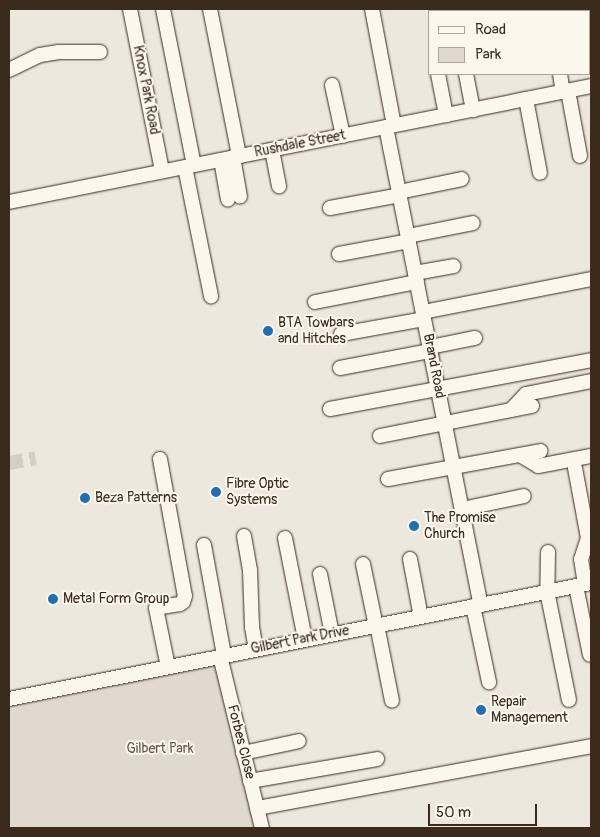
<!DOCTYPE html>
<style>
body{margin:0}
#map{position:relative;width:600px;height:837px;overflow:hidden;background:#fbf7ec;font-family:Pangolin,sans-serif}
div>[style]{position:absolute}
[style*='--x']{left:calc(var(--x)*1px);top:calc(var(--y)*1px);width:calc(var(--w)*1px);rotate:calc(var(--a)*1deg)}
.built>*{inset:0;background:#ede8dd}
.green>*{inset:0;background:#dfd9ce}
.minor-tunnel>*{height:14px;margin-top:-7px;transform-origin:0;background:repeating-linear-gradient(90deg,#d5cec3 0 14px,transparent 0 21px)}
.roads{filter:drop-shadow(0 0 1px #3b2a1e) drop-shadow(0 0 1px #3b2a1e)}
.minor>*{height:14px;margin:-7px;padding:0 7px;transform-origin:7px;border-radius:7px;background:#fbf7ec}
.dots>*{width:14px;height:14px;translate:-50% -50%;box-sizing:border-box;border:2px solid #fbf7ec;border-radius:50%}
span{translate:-50% -50%;white-space:nowrap;text-align:center;line-height:1.15;-webkit-text-stroke:4px #fbf7ec;paint-order:stroke}
.street-label{font-size:14px;color:#3b2a1e}
.poi-label{font-size:14px;color:#3b2a1e}
.left{translate:0 -50%;text-align:left}
.park-label{font-size:14px;color:#64564a}
.frame{position:absolute;inset:0;border:10px solid #3b2a1e;pointer-events:none}
.legend{position:absolute;left:428px;top:10px;width:162px;height:65px;box-sizing:border-box;background:#fbf7ec;border:1px solid #aea59a;margin:0;padding:6px 9px;list-style:none;font-size:15px;color:#3b2a1e}
.legend li{display:flex;align-items:center;gap:10px;height:25px}
.legend b{width:25px;border:1px solid #aea59a}
.scale{position:absolute;left:428px;top:804px;width:109px;height:22px;box-sizing:border-box;border:2px solid #3b2a1e;border-top:0;padding-left:6px;font-size:15px;line-height:18px;white-space:nowrap;color:#3b2a1e;-webkit-text-stroke:4px #fbf7ec;paint-order:stroke}
</style>
<div id="map">
<div class="built">
<i style="clip-path:polygon(evenodd,9px 9px,591px 9px,591px 828px,262px 828px,9px 699px,9px 9px,429px 11px,589px 11px,589px 74px,429px 74px,429px 11px)"></i>
</div>
<div class="green">
<i style="clip-path:polygon(220px 656px,262px 828px,9px 828px,9px 699px)"></i>
</div>
<div class="minor-tunnel">
<i style="--x:9;--y:463;--w:27;--a:-10"></i>
</div>
<div class="roads">
<div class="minor">
<i style="--x:130;--y:9;--w:165;--a:78.8"></i>
<i style="--x:163;--y:9;--w:159;--a:78.8"></i>
<i style="--x:210;--y:9;--w:150;--a:78.8"></i>
<i style="--x:372;--y:9;--w:118;--a:79.3"></i>
<i style="--x:441;--y:9;--w:2;--a:63"></i>
<i style="--x:561;--y:9;--w:2;--a:90"></i>
<i style="--x:9;--y:70;--w:34;--a:-26"></i>
<i style="--x:40;--y:55;--w:19;--a:-9"></i>
<i style="--x:59;--y:52;--w:41;--a:0"></i>
<i style="--x:438;--y:74;--w:42;--a:79"></i>
<i style="--x:466;--y:74;--w:37;--a:79"></i>
<i style="--x:560;--y:74;--w:18;--a:81"></i>
<i style="--x:332;--y:85;--w:52;--a:77.8"></i>
<i style="--x:568;--y:91;--w:66;--a:79.5"></i>
<i style="--x:526;--y:99;--w:75;--a:79.3"></i>
<i style="--x:386;--y:127;--w:487;--a:78.8"></i>
<i style="--x:272;--y:150;--w:37;--a:79"></i>
<i style="--x:233;--y:157;--w:40;--a:80"></i>
<i style="--x:221;--y:160;--w:40;--a:80"></i>
<i style="--x:185;--y:167;--w:132;--a:78.6"></i>
<i style="--x:399;--y:192;--w:64;--a:-11.7"></i>
<i style="--x:9;--y:202;--w:593;--a:-11.27"></i>
<i style="--x:330;--y:208;--w:71;--a:-10.5"></i>
<i style="--x:408;--y:236;--w:66;--a:-11.3"></i>
<i style="--x:339;--y:254;--w:71;--a:-10.5"></i>
<i style="--x:415;--y:273;--w:39;--a:-10"></i>
<i style="--x:315;--y:302;--w:104;--a:-11.1"></i>
<i style="--x:423;--y:312;--w:171;--a:-11.1"></i>
<i style="--x:341;--y:334;--w:84;--a:-10.2"></i>
<i style="--x:430;--y:347;--w:46;--a:-11.3"></i>
<i style="--x:340;--y:368;--w:92;--a:-10.7"></i>
<i style="--x:330;--y:409;--w:266;--a:-10.6"></i>
<i style="--x:511;--y:410;--w:22;--a:-47"></i>
<i style="--x:526;--y:394;--w:66;--a:-11.3"></i>
<i style="--x:380;--y:436;--w:155;--a:-11.2"></i>
<i style="--x:520;--y:455;--w:21;--a:31"></i>
<i style="--x:538;--y:466;--w:54;--a:-10.7"></i>
<i style="--x:160;--y:459;--w:139;--a:79.7"></i>
<i style="--x:185;--y:596;--w:6;--a:108"></i>
<i style="--x:183;--y:602;--w:4;--a:146"></i>
<i style="--x:180;--y:604;--w:24;--a:171"></i>
<i style="--x:156;--y:608;--w:60;--a:78.5"></i>
<i style="--x:575;--y:468;--w:71;--a:79.5"></i>
<i style="--x:588;--y:538;--w:22;--a:108"></i>
<i style="--x:581;--y:559;--w:25;--a:81"></i>
<i style="--x:388;--y:479;--w:155;--a:-10.4"></i>
<i style="--x:462;--y:509;--w:63;--a:-11.8"></i>
<i style="--x:244;--y:536;--w:35;--a:80"></i>
<i style="--x:250;--y:570;--w:57;--a:88"></i>
<i style="--x:252;--y:627;--w:22;--a:80"></i>
<i style="--x:285;--y:538;--w:103;--a:78.8"></i>
<i style="--x:204;--y:545;--w:112;--a:79.7"></i>
<i style="--x:548;--y:552;--w:39;--a:91"></i>
<i style="--x:547;--y:591;--w:111;--a:78.6"></i>
<i style="--x:410;--y:559;--w:59;--a:79.3"></i>
<i style="--x:363;--y:564;--w:63;--a:78.2"></i>
<i style="--x:320;--y:574;--w:61;--a:78.7"></i>
<i style="--x:576;--y:586;--w:70;--a:78.5"></i>
<i style="--x:473;--y:606;--w:78;--a:78.1"></i>
<i style="--x:377;--y:625;--w:77;--a:78.8"></i>
<i style="--x:220;--y:656;--w:177;--a:76.3"></i>
<i style="--x:9;--y:699;--w:593;--a:-11.27"></i>
<i style="--x:243;--y:753;--w:57;--a:-12.1"></i>
<i style="--x:250;--y:781;--w:129;--a:-9.8"></i>
<i style="--x:257;--y:808;--w:340;--a:-10.5"></i>
</div>
</div>
<div class="dots">
<i style="left:268px;top:331px;background:#1f6fb2"></i>
<i style="left:216px;top:492px;background:#1f6fb2"></i>
<i style="left:85px;top:498px;background:#1f6fb2"></i>
<i style="left:414px;top:526px;background:#1f6fb2"></i>
<i style="left:53px;top:599px;background:#1f6fb2"></i>
<i style="left:481px;top:710px;background:#1f6fb2"></i>
</div>
<div class="street-label">
<span style="left:146px;top:90px;rotate:79deg">Knox Park Road</span>
<span style="left:300px;top:144px;rotate:-11deg">Rushdale Street</span>
<span style="left:434px;top:366px;rotate:79deg">Brand Road</span>
<span style="left:300px;top:640px;rotate:-11deg">Gilbert Park Drive</span>
<span style="left:241px;top:742px;rotate:76deg">Forbes Close</span>
</div>
<div class="poi-label">
<span class="left" style="left:278px;top:331px">BTA Towbars<br>and Hitches</span>
<span class="left" style="left:226px;top:492px">Fibre Optic<br>Systems</span>
<span class="left" style="left:95px;top:498px">Beza Patterns</span>
<span class="left" style="left:424px;top:526px">The Promise<br>Church</span>
<span class="left" style="left:63px;top:599px">Metal Form Group</span>
<span class="left" style="left:491px;top:710px">Repair<br>Management</span>
</div>
<div class="park-label">
<span style="left:160px;top:749px">Gilbert Park</span>
</div>
<div class="frame"></div>
<ul class="legend">
<li><b style="height:6px;background:#fbf7ec"></b>Road</li>
<li><b style="height:14px;background:#dfd9ce"></b>Park</li>
</ul>
<div class="scale">50 m</div>
</div>
